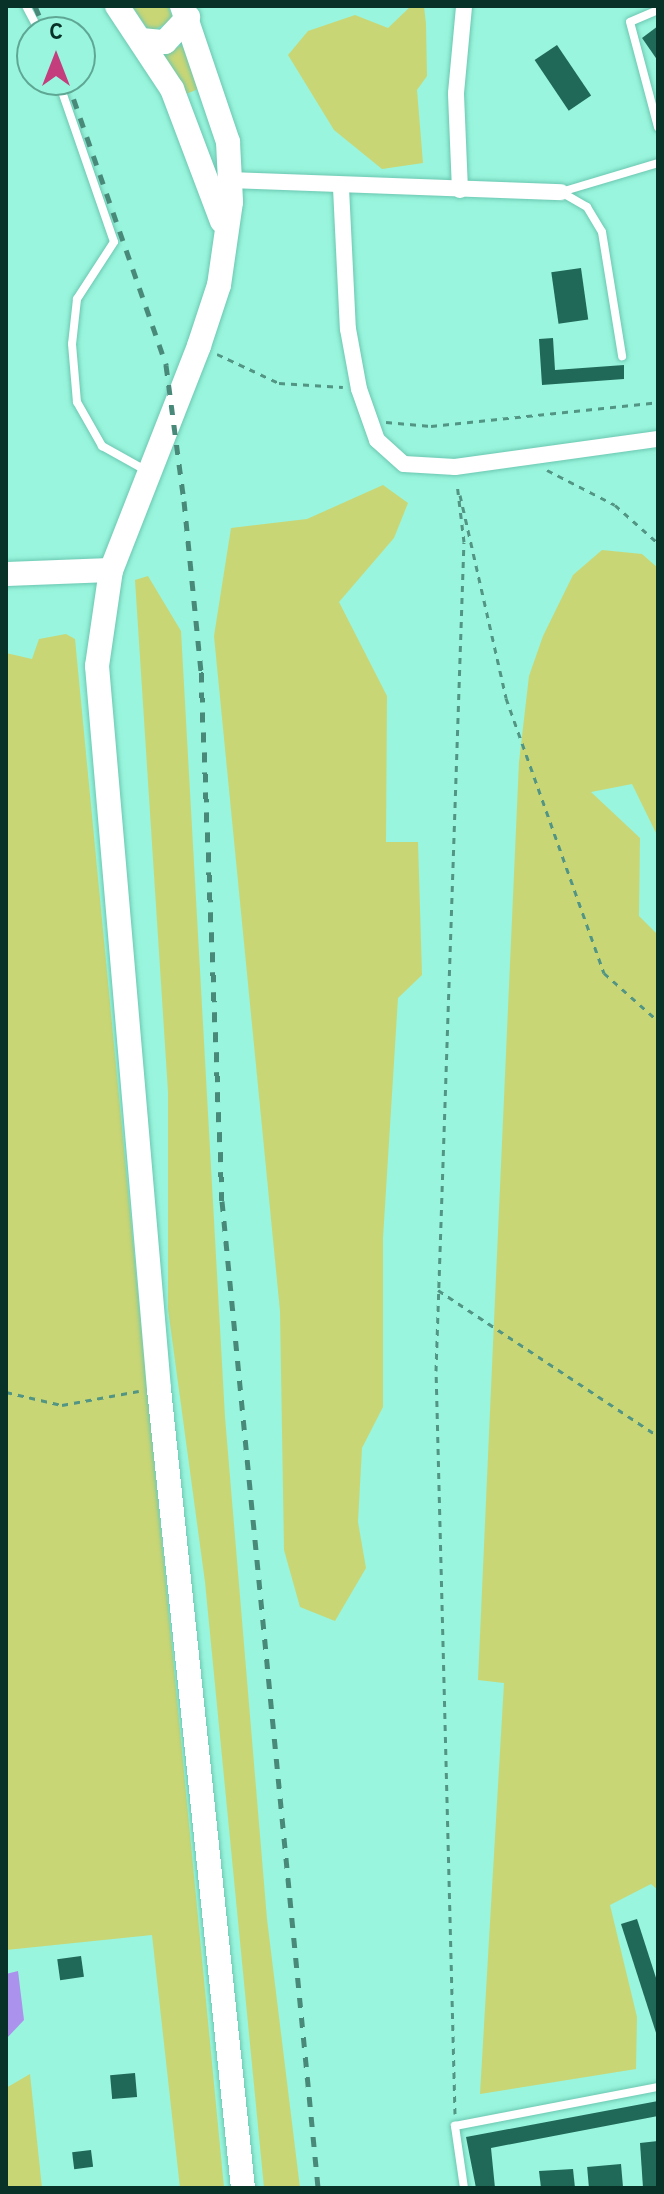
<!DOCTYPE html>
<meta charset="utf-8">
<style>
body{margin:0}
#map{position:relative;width:664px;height:2194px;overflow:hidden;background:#99f5dd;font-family:Overpass,sans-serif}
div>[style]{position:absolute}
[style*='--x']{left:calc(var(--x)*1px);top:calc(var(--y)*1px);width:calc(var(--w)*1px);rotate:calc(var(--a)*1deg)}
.green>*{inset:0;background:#c9d675}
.water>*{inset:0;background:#ab92ec}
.building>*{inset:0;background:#206959;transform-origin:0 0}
.path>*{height:3px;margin-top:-1.5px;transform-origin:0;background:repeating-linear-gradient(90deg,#529584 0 6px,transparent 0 12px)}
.roads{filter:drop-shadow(0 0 2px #6cc7b1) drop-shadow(0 0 2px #6cc7b1)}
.lane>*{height:8px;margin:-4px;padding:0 4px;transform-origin:4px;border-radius:4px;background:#fff}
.street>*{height:16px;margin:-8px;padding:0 8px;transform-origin:8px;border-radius:8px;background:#fff}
.secondary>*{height:24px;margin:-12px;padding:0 12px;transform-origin:12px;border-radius:12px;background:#fff}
.rail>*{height:5px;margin-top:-2.5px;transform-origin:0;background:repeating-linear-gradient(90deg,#49897a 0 10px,transparent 0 20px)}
span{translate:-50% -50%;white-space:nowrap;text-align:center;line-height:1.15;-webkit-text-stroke:8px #99f5dd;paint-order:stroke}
.frame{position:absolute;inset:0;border:8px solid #083128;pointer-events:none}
.north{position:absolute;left:16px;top:16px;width:80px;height:80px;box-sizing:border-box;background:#99f5dd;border:2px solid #5fa795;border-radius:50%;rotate:0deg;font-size:22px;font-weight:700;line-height:32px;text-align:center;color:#083128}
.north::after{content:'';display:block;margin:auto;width:28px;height:36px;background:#c43d7d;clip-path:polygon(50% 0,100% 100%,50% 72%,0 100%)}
</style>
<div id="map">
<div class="green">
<i style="clip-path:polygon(132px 6px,168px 6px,173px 20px,150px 32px)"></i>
<i style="clip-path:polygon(411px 6px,424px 6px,426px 24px,427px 76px,417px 90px,423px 163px,382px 169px,334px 130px,288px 55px,308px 31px,355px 15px,388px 28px)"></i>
<i style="clip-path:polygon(182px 45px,198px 89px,184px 95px,163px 55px)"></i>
<i style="clip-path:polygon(383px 485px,408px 503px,394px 538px,339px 602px,387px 696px,386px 842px,418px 842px,422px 975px,398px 998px,383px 1238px,383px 1407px,362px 1448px,358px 1522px,366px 1568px,335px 1621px,300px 1607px,284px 1550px,280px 1311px,214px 636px,231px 528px,307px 519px)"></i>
<i style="clip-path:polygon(602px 550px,642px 554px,658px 568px,658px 837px,632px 784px,591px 792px,640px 838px,639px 916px,658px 935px,658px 1890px,651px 1884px,610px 1905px,637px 2017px,636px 2069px,480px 2094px,504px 1683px,478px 1680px,519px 762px,529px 676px,543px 636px,573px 575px)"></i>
<i style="clip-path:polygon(148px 576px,181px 631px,225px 1417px,267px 1919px,300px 2188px,264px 2188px,205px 1582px,168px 1309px,168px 1092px,135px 580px)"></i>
<i style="clip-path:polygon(66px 634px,75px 639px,224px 2188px,180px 2188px,152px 1935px,6px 1950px,6px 653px,32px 659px,39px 639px)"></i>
<i style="clip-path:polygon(30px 2074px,42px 2188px,6px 2188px,6px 2088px)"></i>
</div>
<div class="water">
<i style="clip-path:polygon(18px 1971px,24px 2020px,6px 2039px,6px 1974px)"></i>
</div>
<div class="building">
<i style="clip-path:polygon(658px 26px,658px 61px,642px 38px)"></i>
<i style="left:557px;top:45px;width:61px;height:27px;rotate:56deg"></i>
<i style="left:581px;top:268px;width:52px;height:30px;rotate:82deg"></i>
<i style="clip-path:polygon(553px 338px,555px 370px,624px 365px,624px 379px,542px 385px,539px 339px)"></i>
<i style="clip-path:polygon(637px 1919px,658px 1984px,658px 2039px,621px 1924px)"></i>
<i style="left:81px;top:1956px;width:21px;height:24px;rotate:82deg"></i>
<i style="left:135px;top:2073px;width:24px;height:25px;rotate:85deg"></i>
<i style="clip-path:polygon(658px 2101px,658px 2116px,491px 2148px,495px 2188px,476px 2188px,466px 2137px)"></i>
<i style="clip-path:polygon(658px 2141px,658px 2188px,643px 2188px,640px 2143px)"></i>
<i style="left:91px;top:2150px;width:17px;height:19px;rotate:83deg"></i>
<i style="left:621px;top:2164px;width:24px;height:34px;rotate:85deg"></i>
<i style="clip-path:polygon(573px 2169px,575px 2188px,541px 2188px,539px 2171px)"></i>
</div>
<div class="path">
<i style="--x:217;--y:354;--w:68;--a:25.1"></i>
<i style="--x:279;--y:383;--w:64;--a:3.6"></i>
<i style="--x:386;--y:422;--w:45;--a:5.1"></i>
<i style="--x:431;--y:426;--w:228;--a:-6"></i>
<i style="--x:547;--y:470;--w:76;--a:27.2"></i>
<i style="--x:615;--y:505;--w:57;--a:41.5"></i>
<i style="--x:460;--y:495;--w:208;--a:77.2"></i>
<i style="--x:506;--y:698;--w:292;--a:70.4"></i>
<i style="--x:604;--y:973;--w:72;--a:41.6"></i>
<i style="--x:438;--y:1290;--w:264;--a:33.6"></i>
<i style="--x:6;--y:1392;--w:57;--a:13.1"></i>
<i style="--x:62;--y:1405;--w:78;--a:-10.3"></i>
<i style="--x:455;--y:2114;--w:743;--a:-91.46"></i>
<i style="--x:436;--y:1371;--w:829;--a:-88.07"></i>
<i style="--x:464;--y:542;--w:59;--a:-96.8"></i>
</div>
<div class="roads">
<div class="lane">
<i style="--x:26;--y:6;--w:30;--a:62"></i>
<i style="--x:658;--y:10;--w:30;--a:157"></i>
<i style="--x:630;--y:22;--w:109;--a:75.1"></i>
<i style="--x:58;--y:80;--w:171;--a:70.9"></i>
<i style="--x:114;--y:242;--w:68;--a:123"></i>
<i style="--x:77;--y:299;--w:45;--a:96.3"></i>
<i style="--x:72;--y:344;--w:58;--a:85.1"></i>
<i style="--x:77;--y:402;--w:51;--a:60.4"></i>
<i style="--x:102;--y:446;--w:49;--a:29.2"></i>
<i style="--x:561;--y:192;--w:30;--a:30"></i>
<i style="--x:587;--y:207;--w:29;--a:59"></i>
<i style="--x:602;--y:232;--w:126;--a:80.8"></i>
<i style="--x:561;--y:192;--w:101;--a:-16.6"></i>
<i style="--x:464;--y:2188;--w:63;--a:-98.3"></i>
<i style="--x:455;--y:2126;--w:207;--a:-10.9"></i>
</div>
<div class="street">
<i style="--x:231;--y:180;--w:330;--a:2.1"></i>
<i style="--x:341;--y:188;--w:141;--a:87.2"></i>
<i style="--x:348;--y:329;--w:61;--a:79.6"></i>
<i style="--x:359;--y:389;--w:54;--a:70.6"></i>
<i style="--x:377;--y:440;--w:36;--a:42"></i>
<i style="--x:404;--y:464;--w:51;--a:3.4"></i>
<i style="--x:455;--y:467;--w:205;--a:-7.9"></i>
<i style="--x:460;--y:190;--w:97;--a:-92.4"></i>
<i style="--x:456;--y:93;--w:87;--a:-84.7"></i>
</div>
<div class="secondary">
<i style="--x:117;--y:6;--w:100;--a:56.5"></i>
<i style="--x:172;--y:89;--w:141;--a:69.3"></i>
<i style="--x:182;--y:6;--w:144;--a:71.3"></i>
<i style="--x:228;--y:142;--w:60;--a:87.1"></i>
<i style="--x:231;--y:202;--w:84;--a:98.2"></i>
<i style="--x:219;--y:285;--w:64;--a:108.2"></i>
<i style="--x:199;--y:346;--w:241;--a:111.4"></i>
<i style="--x:111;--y:570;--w:97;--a:98.3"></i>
<i style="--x:97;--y:666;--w:726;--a:85.1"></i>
<i style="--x:159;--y:1389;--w:803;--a:84"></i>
<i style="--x:141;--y:40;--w:24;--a:5"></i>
<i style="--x:165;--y:42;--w:34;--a:-47"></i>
<i style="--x:6;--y:574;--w:105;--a:-2.2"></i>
</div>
</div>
<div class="rail">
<i style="--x:35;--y:6;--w:28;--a:67"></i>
<i style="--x:67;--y:80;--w:302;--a:70.8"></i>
<i style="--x:166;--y:365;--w:137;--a:82.5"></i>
<i style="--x:184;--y:501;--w:172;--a:84.3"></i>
<i style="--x:201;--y:672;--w:529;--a:87.73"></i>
<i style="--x:222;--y:1201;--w:992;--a:84.44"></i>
</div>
<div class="frame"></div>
<div class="north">С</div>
</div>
